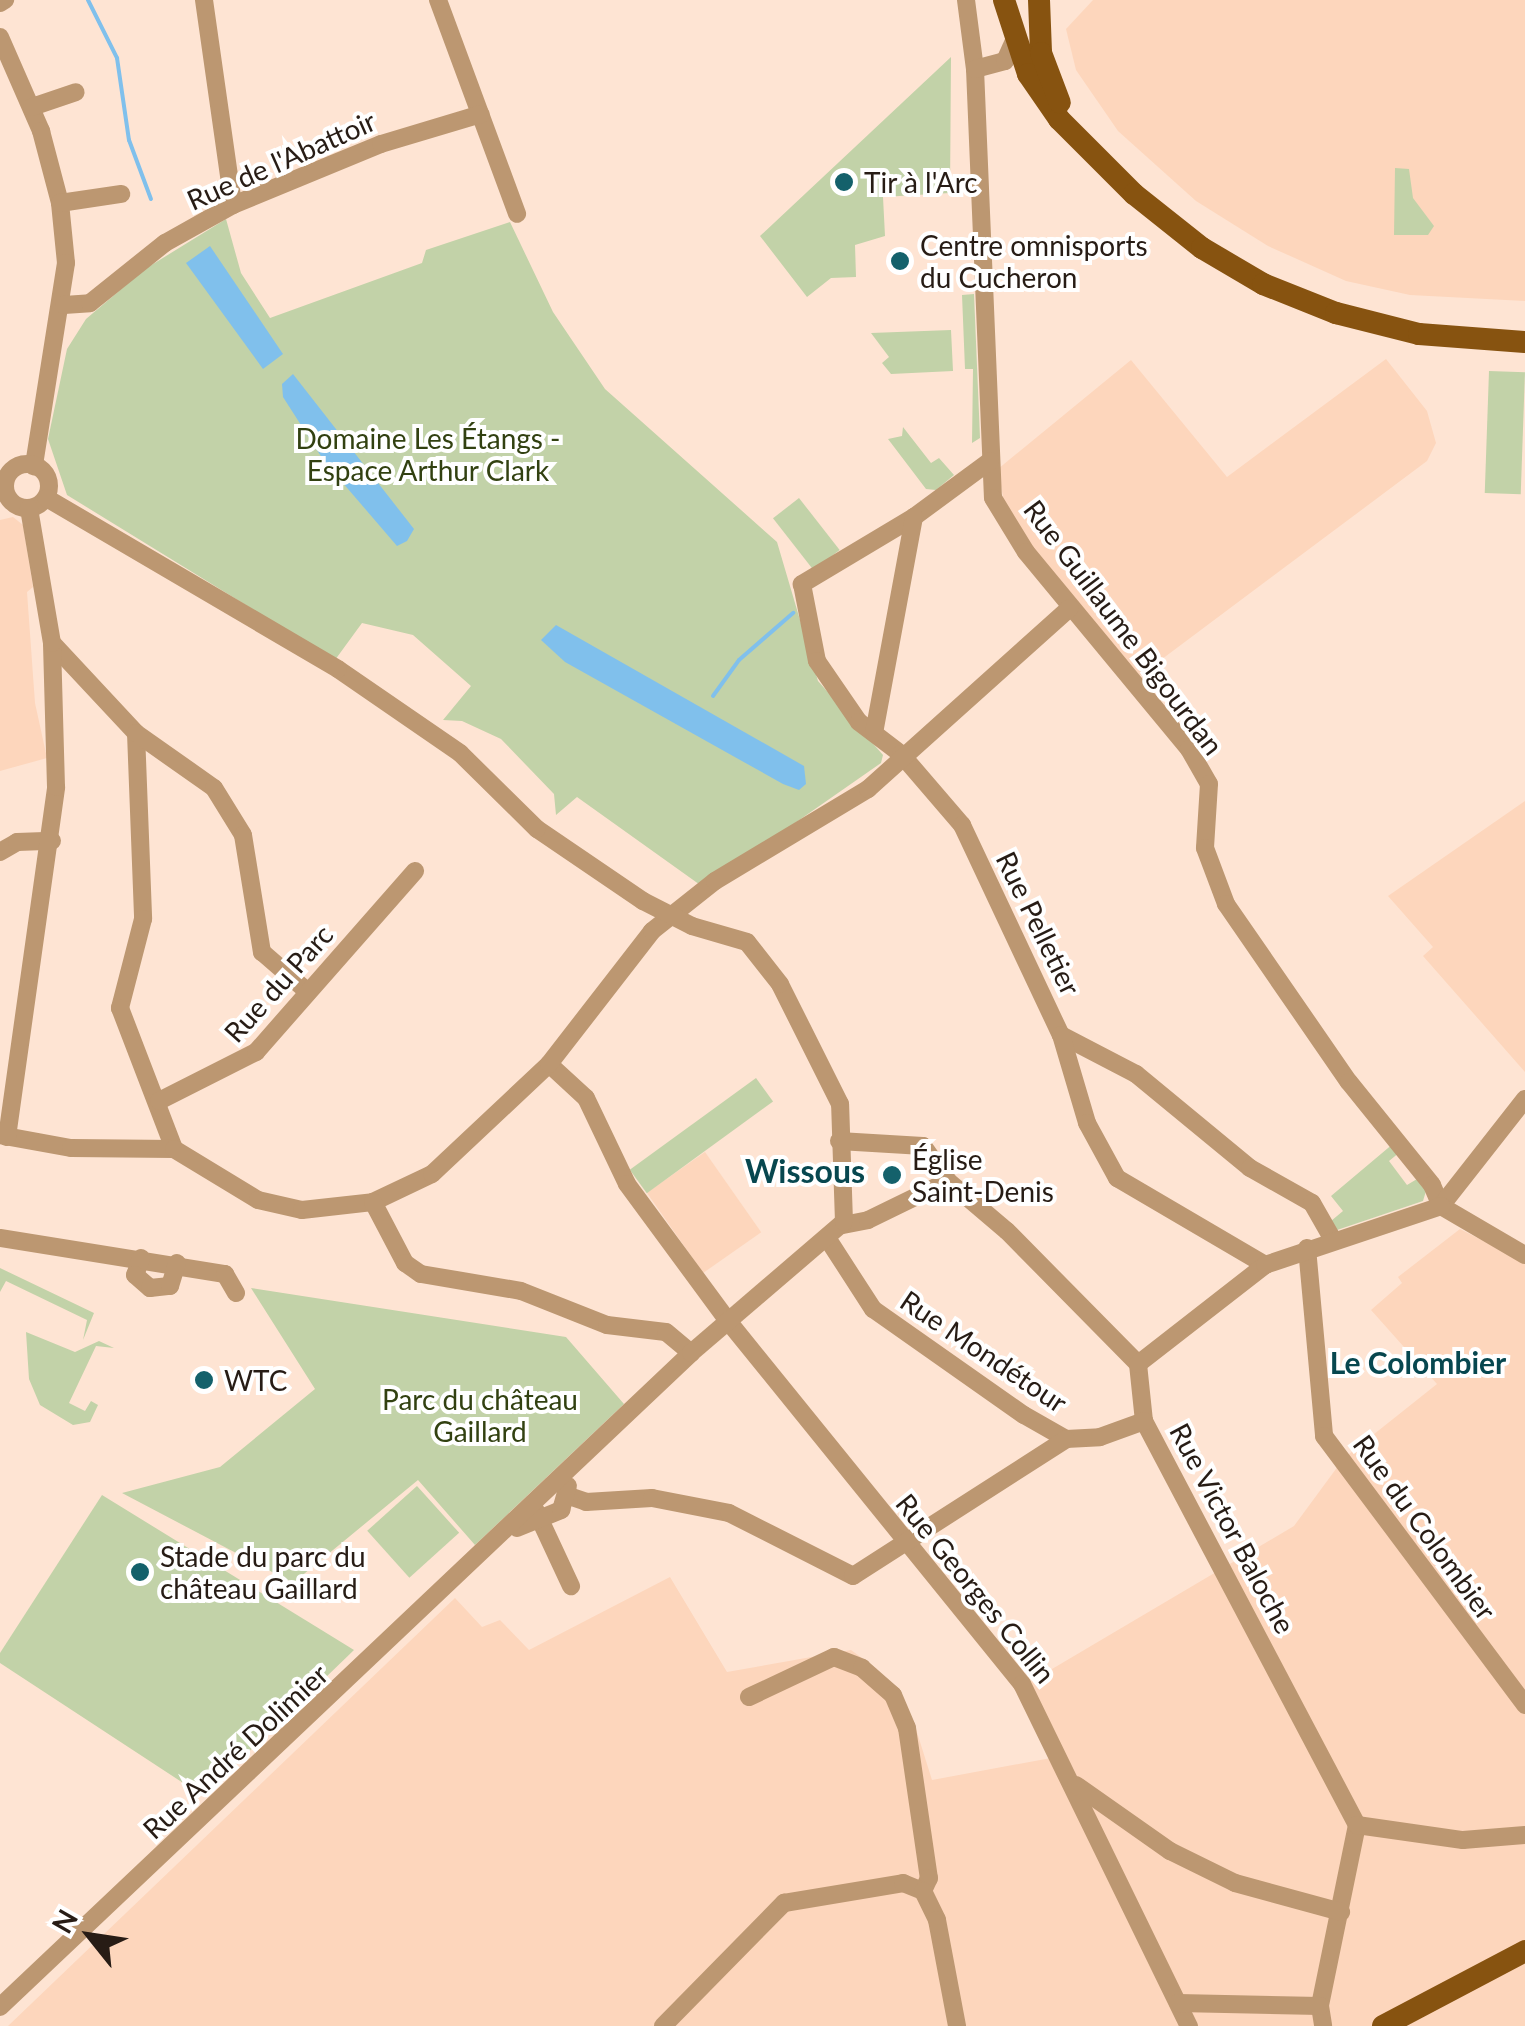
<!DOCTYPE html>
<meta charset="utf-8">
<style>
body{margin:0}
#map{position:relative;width:1525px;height:2026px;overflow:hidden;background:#fee4d3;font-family:Lato,sans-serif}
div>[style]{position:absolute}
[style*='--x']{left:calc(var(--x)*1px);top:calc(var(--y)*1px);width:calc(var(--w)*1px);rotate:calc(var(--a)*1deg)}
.built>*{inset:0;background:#fdd6bc;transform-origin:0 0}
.green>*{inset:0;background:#c2d2a8;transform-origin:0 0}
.water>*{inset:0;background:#80c0ec}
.stream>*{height:4px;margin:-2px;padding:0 2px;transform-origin:2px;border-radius:2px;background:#80c0ec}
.minor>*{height:18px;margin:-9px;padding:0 9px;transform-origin:9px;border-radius:9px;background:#bc9771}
.minor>.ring{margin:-9px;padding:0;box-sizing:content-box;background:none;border:18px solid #bc9771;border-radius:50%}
.major>*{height:22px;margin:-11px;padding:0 11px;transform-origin:11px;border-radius:11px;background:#875310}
.dots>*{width:28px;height:28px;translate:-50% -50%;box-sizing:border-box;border:5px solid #fff;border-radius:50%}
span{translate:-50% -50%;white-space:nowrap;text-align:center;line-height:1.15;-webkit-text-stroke:8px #fff;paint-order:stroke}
.street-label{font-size:28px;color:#271c15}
.poi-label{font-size:28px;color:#271c15}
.left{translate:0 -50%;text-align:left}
.park-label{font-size:28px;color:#324111}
.neighbourhood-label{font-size:30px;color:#07474f;font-weight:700}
.quarter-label{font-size:32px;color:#07474f;font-weight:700}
.north{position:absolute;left:40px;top:1886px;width:100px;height:100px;-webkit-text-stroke:8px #fff;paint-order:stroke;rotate:300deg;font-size:28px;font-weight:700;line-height:40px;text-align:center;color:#271c15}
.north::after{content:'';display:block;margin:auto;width:35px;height:45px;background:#271c15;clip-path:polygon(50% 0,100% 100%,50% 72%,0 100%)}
</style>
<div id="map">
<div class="built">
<i style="clip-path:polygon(1093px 0,1525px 0,1525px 301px,1410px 295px,1346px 281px,1268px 246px,1196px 201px,1118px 131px,1076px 70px,1066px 29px)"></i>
<i style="clip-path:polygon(1386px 359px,1427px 411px,1436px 443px,1427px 461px,1138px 677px,1034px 552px,1004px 503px,998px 469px,1131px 360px,1227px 477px)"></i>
<i style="clip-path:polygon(13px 517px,23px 525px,33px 587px,27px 592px,35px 703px,47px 758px,0 771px,0 520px)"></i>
<i style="clip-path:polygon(1525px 801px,1525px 1072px,1423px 956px,1433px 947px,1388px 896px)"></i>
<i style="left:705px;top:1152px;width:98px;height:71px;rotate:55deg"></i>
<i style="clip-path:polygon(1460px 1229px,1525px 1262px,1525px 2026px,8px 2026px,455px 1598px,482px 1627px,500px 1620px,529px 1650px,670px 1577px,727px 1672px,851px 1650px,877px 1669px,915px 1726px,932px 1780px,1051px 1758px,1030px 1682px,1294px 1526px,1344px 1458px,1437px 1384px,1371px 1310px,1402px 1283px,1398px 1277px)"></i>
</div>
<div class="green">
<i style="clip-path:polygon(951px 57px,950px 193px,883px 197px,885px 236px,855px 245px,856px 277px,831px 278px,807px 297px,760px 236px)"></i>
<i style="clip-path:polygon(1395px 168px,1409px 169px,1413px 198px,1434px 226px,1428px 235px,1394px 235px)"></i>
<i style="clip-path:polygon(226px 219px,241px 273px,270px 318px,422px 263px,426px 250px,510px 222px,553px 312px,605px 389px,777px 542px,818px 681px,883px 755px,881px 763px,703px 887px,577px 797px,556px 815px,554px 794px,501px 739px,462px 721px,443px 720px,471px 686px,413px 635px,362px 623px,335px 660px,67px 495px,48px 439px,67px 349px,86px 319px,145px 269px)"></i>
<i style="clip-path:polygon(974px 294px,980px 438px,972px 443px,973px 369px,965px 369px,962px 295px)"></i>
<i style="clip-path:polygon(951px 330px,953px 371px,891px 374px,882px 363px,889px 357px,871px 333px)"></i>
<i style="left:1489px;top:371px;width:36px;height:122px;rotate:2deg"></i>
<i style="clip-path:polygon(903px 427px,931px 463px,939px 458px,954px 475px,936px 490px,926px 489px,888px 439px,902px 436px)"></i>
<i style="left:799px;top:498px;width:66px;height:33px;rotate:52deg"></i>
<i style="left:756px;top:1078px;width:29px;height:156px;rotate:54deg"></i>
<i style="clip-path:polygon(1394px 1143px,1400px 1152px,1389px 1161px,1407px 1185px,1417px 1179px,1426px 1191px,1423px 1201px,1337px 1230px,1331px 1221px,1343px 1211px,1331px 1196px)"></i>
<i style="clip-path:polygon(0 1268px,94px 1313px,83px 1340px,87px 1320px,6px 1281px,0 1292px)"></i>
<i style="clip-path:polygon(251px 1288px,566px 1337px,624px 1404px,475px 1545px,418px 1480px,293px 1583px,122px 1493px,220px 1467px,315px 1389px)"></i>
<i style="clip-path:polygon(26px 1332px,75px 1352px,99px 1341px,114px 1348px,96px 1346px,69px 1403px,85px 1411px,91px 1401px,98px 1405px,90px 1422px,73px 1425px,40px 1405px,29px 1379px)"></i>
<i style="left:417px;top:1486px;width:63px;height:67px;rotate:48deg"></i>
<i style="clip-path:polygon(102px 1495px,354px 1650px,203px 1796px,0 1663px,0 1653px)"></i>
</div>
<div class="water">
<i style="clip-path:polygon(210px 246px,283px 354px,263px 369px,186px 263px)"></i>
<i style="clip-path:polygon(293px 374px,414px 529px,407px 541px,397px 546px,324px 461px,283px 397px,282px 384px)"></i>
<i style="clip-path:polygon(556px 625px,804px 766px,806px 784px,799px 790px,783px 784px,565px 662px,541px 640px)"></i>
</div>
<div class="stream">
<i style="--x:88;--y:0;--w:65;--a:63.4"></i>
<i style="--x:117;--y:58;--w:83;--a:81.7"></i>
<i style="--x:129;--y:140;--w:63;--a:69.6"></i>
<i style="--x:713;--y:696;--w:44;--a:-54.2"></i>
<i style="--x:739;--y:660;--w:72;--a:-41"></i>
</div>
<div class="minor">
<i style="--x:204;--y:0;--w:207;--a:81.9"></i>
<i style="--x:438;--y:0;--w:228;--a:69.7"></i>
<i style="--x:966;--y:0;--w:70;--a:82.6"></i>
<i style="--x:975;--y:69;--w:429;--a:87.6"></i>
<i style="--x:993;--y:498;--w:63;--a:58.6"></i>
<i style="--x:1026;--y:552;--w:256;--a:50.4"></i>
<i style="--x:1189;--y:749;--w:40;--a:60.3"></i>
<i style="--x:1209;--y:784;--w:64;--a:93.6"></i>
<i style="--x:1205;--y:848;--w:60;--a:69.4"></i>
<i style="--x:1226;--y:904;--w:216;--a:55.4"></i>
<i style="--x:1349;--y:1082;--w:132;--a:51.1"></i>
<i style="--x:1432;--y:1185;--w:23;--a:67"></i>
<i style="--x:0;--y:3;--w:6;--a:-31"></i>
<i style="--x:0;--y:37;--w:103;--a:66.4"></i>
<i style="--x:41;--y:131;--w:74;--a:75.2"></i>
<i style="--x:60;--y:203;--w:60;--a:84.3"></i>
<i style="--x:66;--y:263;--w:206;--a:99"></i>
<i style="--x:975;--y:69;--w:31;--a:-15"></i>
<i style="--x:1005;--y:61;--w:27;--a:-66"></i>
<i style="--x:32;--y:107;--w:46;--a:-18.8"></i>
<i style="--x:60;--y:203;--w:62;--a:-8.4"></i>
<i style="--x:64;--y:305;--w:26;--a:-4"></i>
<i style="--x:90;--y:303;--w:96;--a:-38.7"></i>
<i style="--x:165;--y:243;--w:78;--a:-29.2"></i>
<i style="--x:233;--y:205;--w:160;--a:-22.4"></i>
<i style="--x:381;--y:144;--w:104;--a:-16.7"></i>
<i style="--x:990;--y:461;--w:94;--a:143.6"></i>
<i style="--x:914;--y:517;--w:131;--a:149.1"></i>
<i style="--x:802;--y:584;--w:78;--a:79"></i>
<i style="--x:817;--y:661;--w:74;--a:55.5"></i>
<i style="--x:859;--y:722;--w:53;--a:37.3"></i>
<i style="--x:901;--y:754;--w:94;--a:49.3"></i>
<i style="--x:962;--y:825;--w:232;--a:64.8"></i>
<i style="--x:1061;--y:1035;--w:85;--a:27.5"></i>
<i style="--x:1136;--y:1074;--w:148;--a:39.5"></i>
<i style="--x:1250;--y:1168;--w:71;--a:29.4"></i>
<i style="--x:1312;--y:1203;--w:40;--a:60.3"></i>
<i class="ring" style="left:5px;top:464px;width:26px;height:26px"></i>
<i style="--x:52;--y:643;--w:123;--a:47"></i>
<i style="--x:136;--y:733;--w:186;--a:87.8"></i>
<i style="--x:143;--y:919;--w:92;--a:104.5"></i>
<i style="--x:120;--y:1008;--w:151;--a:69"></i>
<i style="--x:136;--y:733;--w:95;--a:35.2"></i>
<i style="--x:214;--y:788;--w:55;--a:58.3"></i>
<i style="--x:243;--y:835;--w:119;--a:80.8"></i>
<i style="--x:262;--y:952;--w:61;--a:41"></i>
<i style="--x:874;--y:733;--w:220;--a:-79.5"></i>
<i style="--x:0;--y:852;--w:20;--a:-30"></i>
<i style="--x:17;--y:842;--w:35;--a:-2"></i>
<i style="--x:1061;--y:1035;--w:92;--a:73.5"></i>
<i style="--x:1087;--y:1123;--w:63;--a:61.4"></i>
<i style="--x:1117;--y:1178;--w:172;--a:30.4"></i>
<i style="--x:549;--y:1064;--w:50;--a:42.6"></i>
<i style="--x:586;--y:1098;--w:95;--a:64.5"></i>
<i style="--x:627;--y:1184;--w:170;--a:53.6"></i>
<i style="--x:728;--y:1321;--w:467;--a:51"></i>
<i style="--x:1022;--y:1684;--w:381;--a:64"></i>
<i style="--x:159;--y:1101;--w:109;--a:-26.8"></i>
<i style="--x:256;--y:1052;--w:241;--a:-48.7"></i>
<i style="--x:0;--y:1135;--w:72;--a:10.4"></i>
<i style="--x:71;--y:1148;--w:103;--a:0.6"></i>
<i style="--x:174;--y:1149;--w:98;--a:31.3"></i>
<i style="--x:258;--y:1200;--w:45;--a:12.8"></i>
<i style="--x:302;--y:1210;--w:71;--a:-6.4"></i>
<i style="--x:373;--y:1202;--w:65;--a:-25.4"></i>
<i style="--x:432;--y:1174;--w:161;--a:-43.2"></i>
<i style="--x:549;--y:1064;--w:168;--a:-52.2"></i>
<i style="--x:652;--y:931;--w:80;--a:-38.4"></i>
<i style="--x:715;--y:881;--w:179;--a:-31"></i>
<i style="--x:868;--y:789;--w:271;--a:-41.9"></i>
<i style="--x:7;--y:1137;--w:353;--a:-82"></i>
<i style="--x:56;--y:787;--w:144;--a:-91.6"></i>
<i style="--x:52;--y:643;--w:137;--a:-99.7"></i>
<i style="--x:839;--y:1141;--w:84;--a:3.4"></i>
<i style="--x:923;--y:1146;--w:43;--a:54.5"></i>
<i style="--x:948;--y:1181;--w:77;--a:40.3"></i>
<i style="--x:1007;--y:1231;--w:187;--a:45.4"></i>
<i style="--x:1138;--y:1364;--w:57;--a:84"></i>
<i style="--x:1144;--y:1421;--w:457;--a:62.2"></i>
<i style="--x:1357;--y:1825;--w:185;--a:101.6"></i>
<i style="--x:1320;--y:2006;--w:20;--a:81"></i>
<i style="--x:373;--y:1202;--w:69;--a:62.3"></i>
<i style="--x:405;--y:1263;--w:19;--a:35"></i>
<i style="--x:421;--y:1274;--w:101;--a:9.6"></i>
<i style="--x:521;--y:1291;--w:92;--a:21.6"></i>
<i style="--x:607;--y:1325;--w:59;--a:6.8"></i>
<i style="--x:666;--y:1332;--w:33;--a:40"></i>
<i style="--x:1441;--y:1206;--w:136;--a:-51.9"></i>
<i style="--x:1441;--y:1206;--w:97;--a:30.3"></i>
<i style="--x:843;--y:1225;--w:25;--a:-11"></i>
<i style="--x:868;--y:1220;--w:89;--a:-26"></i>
<i style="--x:0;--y:1238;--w:228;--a:9.1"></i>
<i style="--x:225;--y:1274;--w:22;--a:60"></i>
<i style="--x:829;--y:1241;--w:81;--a:57.1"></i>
<i style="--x:873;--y:1309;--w:184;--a:35.1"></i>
<i style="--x:1024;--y:1415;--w:48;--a:29.7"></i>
<i style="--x:1066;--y:1439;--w:34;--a:-3"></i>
<i style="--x:1100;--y:1437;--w:47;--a:-20"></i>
<i style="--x:1307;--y:1248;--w:189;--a:84.8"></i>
<i style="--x:1324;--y:1436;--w:336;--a:53.2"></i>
<i style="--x:141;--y:1258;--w:18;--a:109"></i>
<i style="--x:135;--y:1275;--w:20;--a:41"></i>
<i style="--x:150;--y:1288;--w:20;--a:-6"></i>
<i style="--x:170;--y:1286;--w:24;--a:-73"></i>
<i style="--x:1138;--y:1364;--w:161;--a:-37.9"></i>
<i style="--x:1265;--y:1265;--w:186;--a:-18.5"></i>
<i style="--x:569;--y:1496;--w:18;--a:19"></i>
<i style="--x:586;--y:1502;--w:66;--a:-3.5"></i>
<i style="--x:652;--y:1498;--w:78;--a:11"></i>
<i style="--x:729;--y:1513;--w:139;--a:26.9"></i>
<i style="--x:853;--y:1576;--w:253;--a:-32.7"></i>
<i style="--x:536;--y:1511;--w:83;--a:65"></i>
<i style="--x:517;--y:1528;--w:48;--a:-22.2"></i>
<i style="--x:561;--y:1510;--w:25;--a:-74"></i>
<i style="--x:749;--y:1697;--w:94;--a:-25.2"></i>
<i style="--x:834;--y:1657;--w:30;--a:21"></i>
<i style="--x:862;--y:1668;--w:41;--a:41.1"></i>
<i style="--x:893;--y:1695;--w:36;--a:67"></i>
<i style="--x:907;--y:1728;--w:152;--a:81.7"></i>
<i style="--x:929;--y:1878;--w:14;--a:115"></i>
<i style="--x:1076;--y:1785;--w:115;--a:35.1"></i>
<i style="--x:1170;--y:1851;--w:72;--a:26.2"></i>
<i style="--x:1235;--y:1883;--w:110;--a:15.3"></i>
<i style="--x:1357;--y:1825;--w:107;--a:8.1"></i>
<i style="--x:1463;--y:1840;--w:62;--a:-4.6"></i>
<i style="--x:1178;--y:2003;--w:142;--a:1.2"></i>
<i style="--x:0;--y:2007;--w:951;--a:-43.42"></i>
<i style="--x:691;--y:1353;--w:201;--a:-40.6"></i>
<i style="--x:844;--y:1222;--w:118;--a:-91.9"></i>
<i style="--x:840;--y:1104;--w:134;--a:-116.6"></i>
<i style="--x:780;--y:984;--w:53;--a:-128.2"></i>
<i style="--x:747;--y:942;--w:57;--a:-163.8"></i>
<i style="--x:692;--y:926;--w:55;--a:-153"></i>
<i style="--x:643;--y:901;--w:128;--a:-145.8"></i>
<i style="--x:537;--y:829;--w:108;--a:-135.4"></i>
<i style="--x:460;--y:753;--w:148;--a:-145.5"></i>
<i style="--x:338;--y:669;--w:338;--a:-149.6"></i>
<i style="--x:663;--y:2026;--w:173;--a:-45.5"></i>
<i style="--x:784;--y:1903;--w:121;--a:-9.5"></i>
<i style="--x:903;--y:1883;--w:22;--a:22"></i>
<i style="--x:923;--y:1891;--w:32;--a:64"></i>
<i style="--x:937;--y:1920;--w:108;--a:79.3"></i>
</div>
<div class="major">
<i style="--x:1004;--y:0;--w:78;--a:72"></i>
<i style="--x:1028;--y:74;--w:55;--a:55.4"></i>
<i style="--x:1059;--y:119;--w:106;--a:45"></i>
<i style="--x:1134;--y:194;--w:87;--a:38.5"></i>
<i style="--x:1202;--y:248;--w:71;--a:30.5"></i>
<i style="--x:1263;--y:284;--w:79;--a:21.7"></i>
<i style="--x:1336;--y:313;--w:86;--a:14.2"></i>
<i style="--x:1419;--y:334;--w:106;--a:4.3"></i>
<i style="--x:1039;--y:0;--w:53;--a:87.8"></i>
<i style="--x:1041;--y:53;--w:53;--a:69.2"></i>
<i style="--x:1383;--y:2026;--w:161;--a:-27.8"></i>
</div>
<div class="dots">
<i style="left:844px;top:182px;background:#14616b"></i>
<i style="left:900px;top:261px;background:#14616b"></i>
<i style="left:892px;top:1175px;background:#14616b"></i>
<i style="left:204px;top:1380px;background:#14616b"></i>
<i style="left:140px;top:1572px;background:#14616b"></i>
</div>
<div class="street-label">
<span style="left:281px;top:160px;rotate:-24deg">Rue de l'Abattoir</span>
<span style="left:1124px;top:627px;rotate:53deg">Rue Guillaume Bigourdan</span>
<span style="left:1039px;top:923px;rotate:64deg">Rue Pelletier</span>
<span style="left:278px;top:983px;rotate:-48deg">Rue du Parc</span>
<span style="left:984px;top:1351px;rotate:34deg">Rue Mondétour</span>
<span style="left:1425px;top:1527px;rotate:54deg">Rue du Colombier</span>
<span style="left:1233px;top:1528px;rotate:62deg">Rue Victor Baloche</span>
<span style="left:976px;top:1588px;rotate:51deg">Rue Georges Collin</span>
<span style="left:235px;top:1751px;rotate:-43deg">Rue André Dolimier</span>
</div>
<div class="poi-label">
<span class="left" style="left:864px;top:182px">Tir à l'Arc</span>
<span class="left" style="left:920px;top:261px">Centre omnisports<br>du Cucheron</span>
<span class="left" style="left:912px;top:1175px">Église<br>Saint-Denis</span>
<span class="left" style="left:224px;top:1380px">WTC</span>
<span class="left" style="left:160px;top:1572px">Stade du parc du<br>château Gaillard</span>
</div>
<div class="park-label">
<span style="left:428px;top:454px">Domaine Les Étangs -<br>Espace Arthur Clark</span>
<span style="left:480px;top:1415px">Parc du château<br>Gaillard</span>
</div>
<div class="neighbourhood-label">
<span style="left:1418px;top:1362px">Le Colombier</span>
</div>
<div class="quarter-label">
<span style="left:805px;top:1171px">Wissous</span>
</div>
<div class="north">N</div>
</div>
